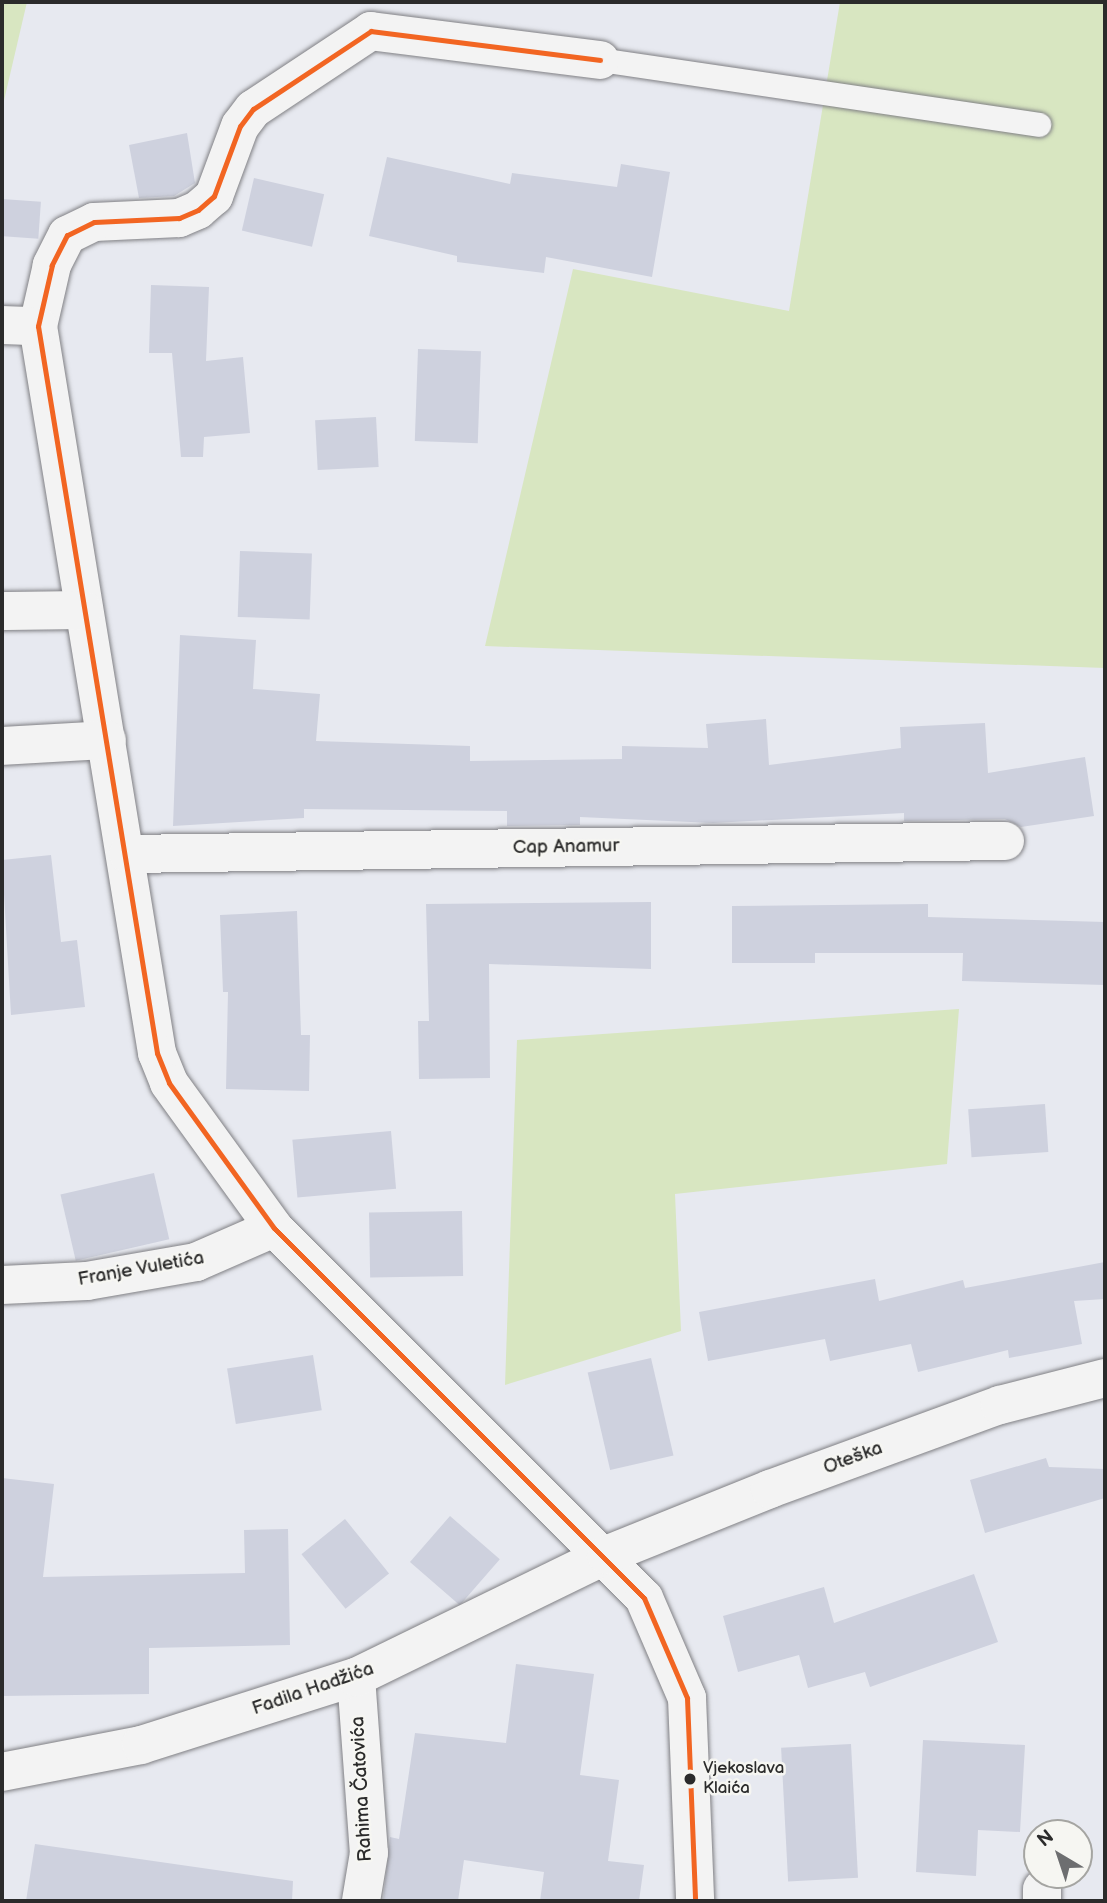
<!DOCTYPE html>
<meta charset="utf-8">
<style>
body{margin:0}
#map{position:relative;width:1107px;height:1903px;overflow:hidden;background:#e7e9f0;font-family:"Balsamiq Sans",sans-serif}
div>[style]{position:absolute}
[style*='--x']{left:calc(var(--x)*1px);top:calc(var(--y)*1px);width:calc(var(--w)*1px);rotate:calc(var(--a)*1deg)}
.green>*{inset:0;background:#d8e6c1}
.building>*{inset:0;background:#ced1de;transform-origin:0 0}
.roads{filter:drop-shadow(0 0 2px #808084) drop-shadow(0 0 2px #808084)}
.service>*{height:24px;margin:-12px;padding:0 12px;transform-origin:12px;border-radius:12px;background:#f3f3f3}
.minor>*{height:38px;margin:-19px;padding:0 19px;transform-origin:19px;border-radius:19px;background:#f3f3f3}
.bus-1>*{height:5px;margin:-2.5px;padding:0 2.5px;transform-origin:2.5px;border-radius:2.5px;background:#f26522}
.dots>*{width:19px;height:19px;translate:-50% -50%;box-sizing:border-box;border:4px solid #f6f6f2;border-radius:50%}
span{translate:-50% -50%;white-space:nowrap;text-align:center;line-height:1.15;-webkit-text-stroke:5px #f6f6f2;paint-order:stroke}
.bus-label{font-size:17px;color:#2b2b2b}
.left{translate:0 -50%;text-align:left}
.street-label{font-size:19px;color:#2b2b2b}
.frame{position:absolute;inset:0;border:4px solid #2b2b2b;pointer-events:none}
.north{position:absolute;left:1023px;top:1819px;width:70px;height:70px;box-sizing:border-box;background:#f6f6f2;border:2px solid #a5a5a2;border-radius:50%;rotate:321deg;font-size:19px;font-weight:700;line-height:28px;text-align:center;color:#2b2b2b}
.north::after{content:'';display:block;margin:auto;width:24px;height:32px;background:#6d6e70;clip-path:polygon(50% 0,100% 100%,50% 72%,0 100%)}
</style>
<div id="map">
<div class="green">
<i style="clip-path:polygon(2px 2px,27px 2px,2px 109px)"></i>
<i style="clip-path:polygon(840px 2px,1105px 2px,1105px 668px,485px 646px,573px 269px,789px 311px)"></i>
<i style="clip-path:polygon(959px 1009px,947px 1164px,675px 1194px,681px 1331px,505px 1385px,517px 1040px)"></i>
</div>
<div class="building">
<i style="clip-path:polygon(187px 133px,195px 183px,174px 196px,139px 198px,129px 145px)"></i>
<i style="clip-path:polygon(387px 157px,510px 184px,512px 173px,617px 187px,621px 164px,670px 172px,652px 277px,546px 257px,544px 273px,457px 262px,457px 256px,369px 236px)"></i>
<i style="left:254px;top:178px;width:72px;height:54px;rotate:13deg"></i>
<i style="left:2px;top:199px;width:39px;height:37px;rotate:4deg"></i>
<i style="clip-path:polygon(151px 285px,209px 287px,206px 361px,243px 357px,250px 433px,204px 437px,203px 457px,181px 457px,172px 353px,149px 353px)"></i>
<i style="left:418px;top:349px;width:63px;height:92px;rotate:2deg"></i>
<i style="left:376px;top:417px;width:50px;height:61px;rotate:87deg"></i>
<i style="left:240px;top:551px;width:72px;height:66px;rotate:2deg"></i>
<i style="clip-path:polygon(180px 635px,256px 640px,253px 689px,320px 694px,316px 741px,470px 746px,470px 761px,622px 759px,622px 746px,708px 748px,706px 724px,766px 719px,769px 765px,901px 748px,900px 727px,985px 723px,988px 773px,1085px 757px,1094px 816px,1021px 827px,1005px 819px,904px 821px,904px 813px,713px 823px,580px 817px,580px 825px,507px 826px,507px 811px,304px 809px,304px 818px,173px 826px)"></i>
<i style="clip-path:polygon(51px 855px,61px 942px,77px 940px,85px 1007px,11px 1015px,2px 860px)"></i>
<i style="clip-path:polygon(651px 902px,651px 969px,489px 964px,490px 1078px,419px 1079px,418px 1021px,429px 1021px,426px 904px)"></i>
<i style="clip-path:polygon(928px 904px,928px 917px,1105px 922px,1105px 985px,962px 981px,963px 953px,815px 953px,815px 963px,732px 963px,732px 906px)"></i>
<i style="clip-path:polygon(297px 911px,301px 1035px,310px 1035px,309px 1091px,226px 1089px,228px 992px,223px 992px,220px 915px)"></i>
<i style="left:1045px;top:1104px;width:48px;height:77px;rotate:86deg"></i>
<i style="left:391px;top:1131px;width:58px;height:99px;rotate:85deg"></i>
<i style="left:154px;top:1173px;width:68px;height:96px;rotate:77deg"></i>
<i style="left:462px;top:1211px;width:65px;height:93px;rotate:89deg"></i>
<i style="clip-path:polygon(1105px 1262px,1105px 1299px,1074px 1301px,1082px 1344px,1009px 1358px,1008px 1350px,918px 1372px,911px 1344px,830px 1361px,825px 1339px,708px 1361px,699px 1312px,875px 1279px,879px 1301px,963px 1280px,965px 1288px)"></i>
<i style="left:313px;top:1355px;width:56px;height:87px;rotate:81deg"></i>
<i style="left:651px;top:1358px;width:100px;height:65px;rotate:77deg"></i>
<i style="clip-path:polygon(1046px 1458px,1049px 1467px,1105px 1469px,1105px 1498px,985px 1533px,970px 1480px)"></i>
<i style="clip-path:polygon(2px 1478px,54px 1484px,43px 1577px,245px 1573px,244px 1530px,288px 1529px,290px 1645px,149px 1648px,149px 1694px,2px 1696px)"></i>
<i style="left:450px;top:1516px;width:66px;height:61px;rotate:41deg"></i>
<i style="left:345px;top:1519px;width:70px;height:56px;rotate:51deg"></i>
<i style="clip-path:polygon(974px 1574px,998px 1642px,870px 1687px,865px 1672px,808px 1688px,799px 1655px,738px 1672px,723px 1616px,824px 1587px,834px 1623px)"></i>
<i style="clip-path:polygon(516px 1664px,594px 1674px,580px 1775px,619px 1780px,608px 1861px,644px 1865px,639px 1901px,540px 1901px,544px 1872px,464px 1860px,458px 1901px,383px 1901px,390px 1837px,399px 1839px,415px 1733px,506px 1743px)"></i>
<i style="clip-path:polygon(923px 1740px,1025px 1745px,1020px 1832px,978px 1830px,976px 1876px,916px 1872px)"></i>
<i style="left:851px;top:1744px;width:134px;height:70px;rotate:87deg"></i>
<i style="clip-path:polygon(35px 1844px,293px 1881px,292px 1901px,26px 1901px)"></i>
</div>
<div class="roads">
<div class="service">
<i style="--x:600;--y:60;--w:444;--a:8.4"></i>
</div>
<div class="minor">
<i style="--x:600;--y:60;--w:231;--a:-172.8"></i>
<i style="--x:371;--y:31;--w:141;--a:146.5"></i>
<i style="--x:253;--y:109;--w:21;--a:127"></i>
<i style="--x:240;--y:126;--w:75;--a:110.4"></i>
<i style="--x:214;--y:196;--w:21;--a:139"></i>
<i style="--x:198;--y:210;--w:21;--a:157"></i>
<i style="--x:179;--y:218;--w:85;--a:177.3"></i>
<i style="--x:94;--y:222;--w:30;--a:154"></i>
<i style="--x:67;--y:235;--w:34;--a:117"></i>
<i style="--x:52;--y:265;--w:63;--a:102.9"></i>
<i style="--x:38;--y:326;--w:737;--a:80.7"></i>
<i style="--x:157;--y:1053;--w:32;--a:68"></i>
<i style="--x:169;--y:1083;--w:179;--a:54.1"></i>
<i style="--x:274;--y:1228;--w:523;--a:45"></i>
<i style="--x:644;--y:1598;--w:109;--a:66.7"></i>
<i style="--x:687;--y:1698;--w:203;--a:87.7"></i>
<i style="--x:2;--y:325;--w:36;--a:2"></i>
<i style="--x:2;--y:611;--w:81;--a:-0.7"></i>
<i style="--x:2;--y:746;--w:105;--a:-3.3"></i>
<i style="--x:128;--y:854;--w:877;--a:-0.85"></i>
<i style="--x:2;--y:1285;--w:85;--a:-2.7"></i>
<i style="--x:87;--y:1281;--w:111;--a:-9.9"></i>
<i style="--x:196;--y:1262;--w:85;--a:-23.6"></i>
<i style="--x:356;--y:1677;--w:176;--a:85.8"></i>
<i style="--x:369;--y:1853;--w:49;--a:99.5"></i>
<i style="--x:2;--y:1772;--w:142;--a:-11"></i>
<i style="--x:141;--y:1745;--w:225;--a:-17.6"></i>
<i style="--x:356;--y:1677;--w:278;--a:-26"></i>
<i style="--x:606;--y:1555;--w:177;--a:-21.9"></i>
<i style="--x:770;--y:1489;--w:245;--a:-20.1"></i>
<i style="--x:1000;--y:1405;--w:108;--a:-14.4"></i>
<i style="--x:1042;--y:1901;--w:12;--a:-90"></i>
</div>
</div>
<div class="bus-1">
<i style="--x:600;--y:60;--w:231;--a:-172.8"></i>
<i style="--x:371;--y:31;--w:141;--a:146.5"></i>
<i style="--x:253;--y:109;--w:21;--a:127"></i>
<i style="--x:240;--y:126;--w:75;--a:110.4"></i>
<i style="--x:214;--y:196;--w:21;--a:139"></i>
<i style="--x:198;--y:210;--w:21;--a:157"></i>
<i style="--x:179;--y:218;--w:85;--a:177.3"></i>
<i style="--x:94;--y:222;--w:30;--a:154"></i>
<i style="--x:67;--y:235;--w:34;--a:117"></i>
<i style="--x:52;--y:265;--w:63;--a:102.9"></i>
<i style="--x:38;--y:326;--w:737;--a:80.7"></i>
<i style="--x:157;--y:1053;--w:32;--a:68"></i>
<i style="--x:169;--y:1083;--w:179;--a:54.1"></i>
<i style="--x:274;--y:1228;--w:523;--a:45"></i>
<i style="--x:644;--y:1598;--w:109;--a:66.7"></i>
<i style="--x:687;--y:1698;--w:203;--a:87.7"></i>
</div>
<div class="dots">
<i style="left:690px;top:1779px;background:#2b2b2b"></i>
</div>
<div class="bus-label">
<span class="left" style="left:703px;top:1779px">Vjekoslava<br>Klaića</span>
</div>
<div class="street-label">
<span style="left:566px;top:847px;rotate:-1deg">Cap Anamur</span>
<span style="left:141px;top:1269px;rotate:-10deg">Franje Vuletića</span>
<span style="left:853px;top:1458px;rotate:-20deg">Oteška</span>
<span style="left:313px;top:1689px;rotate:-19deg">Fadila Hadžića</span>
<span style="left:362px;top:1789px;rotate:-93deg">Rahima Čatovića</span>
</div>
<div class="frame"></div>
<div class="north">N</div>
</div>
